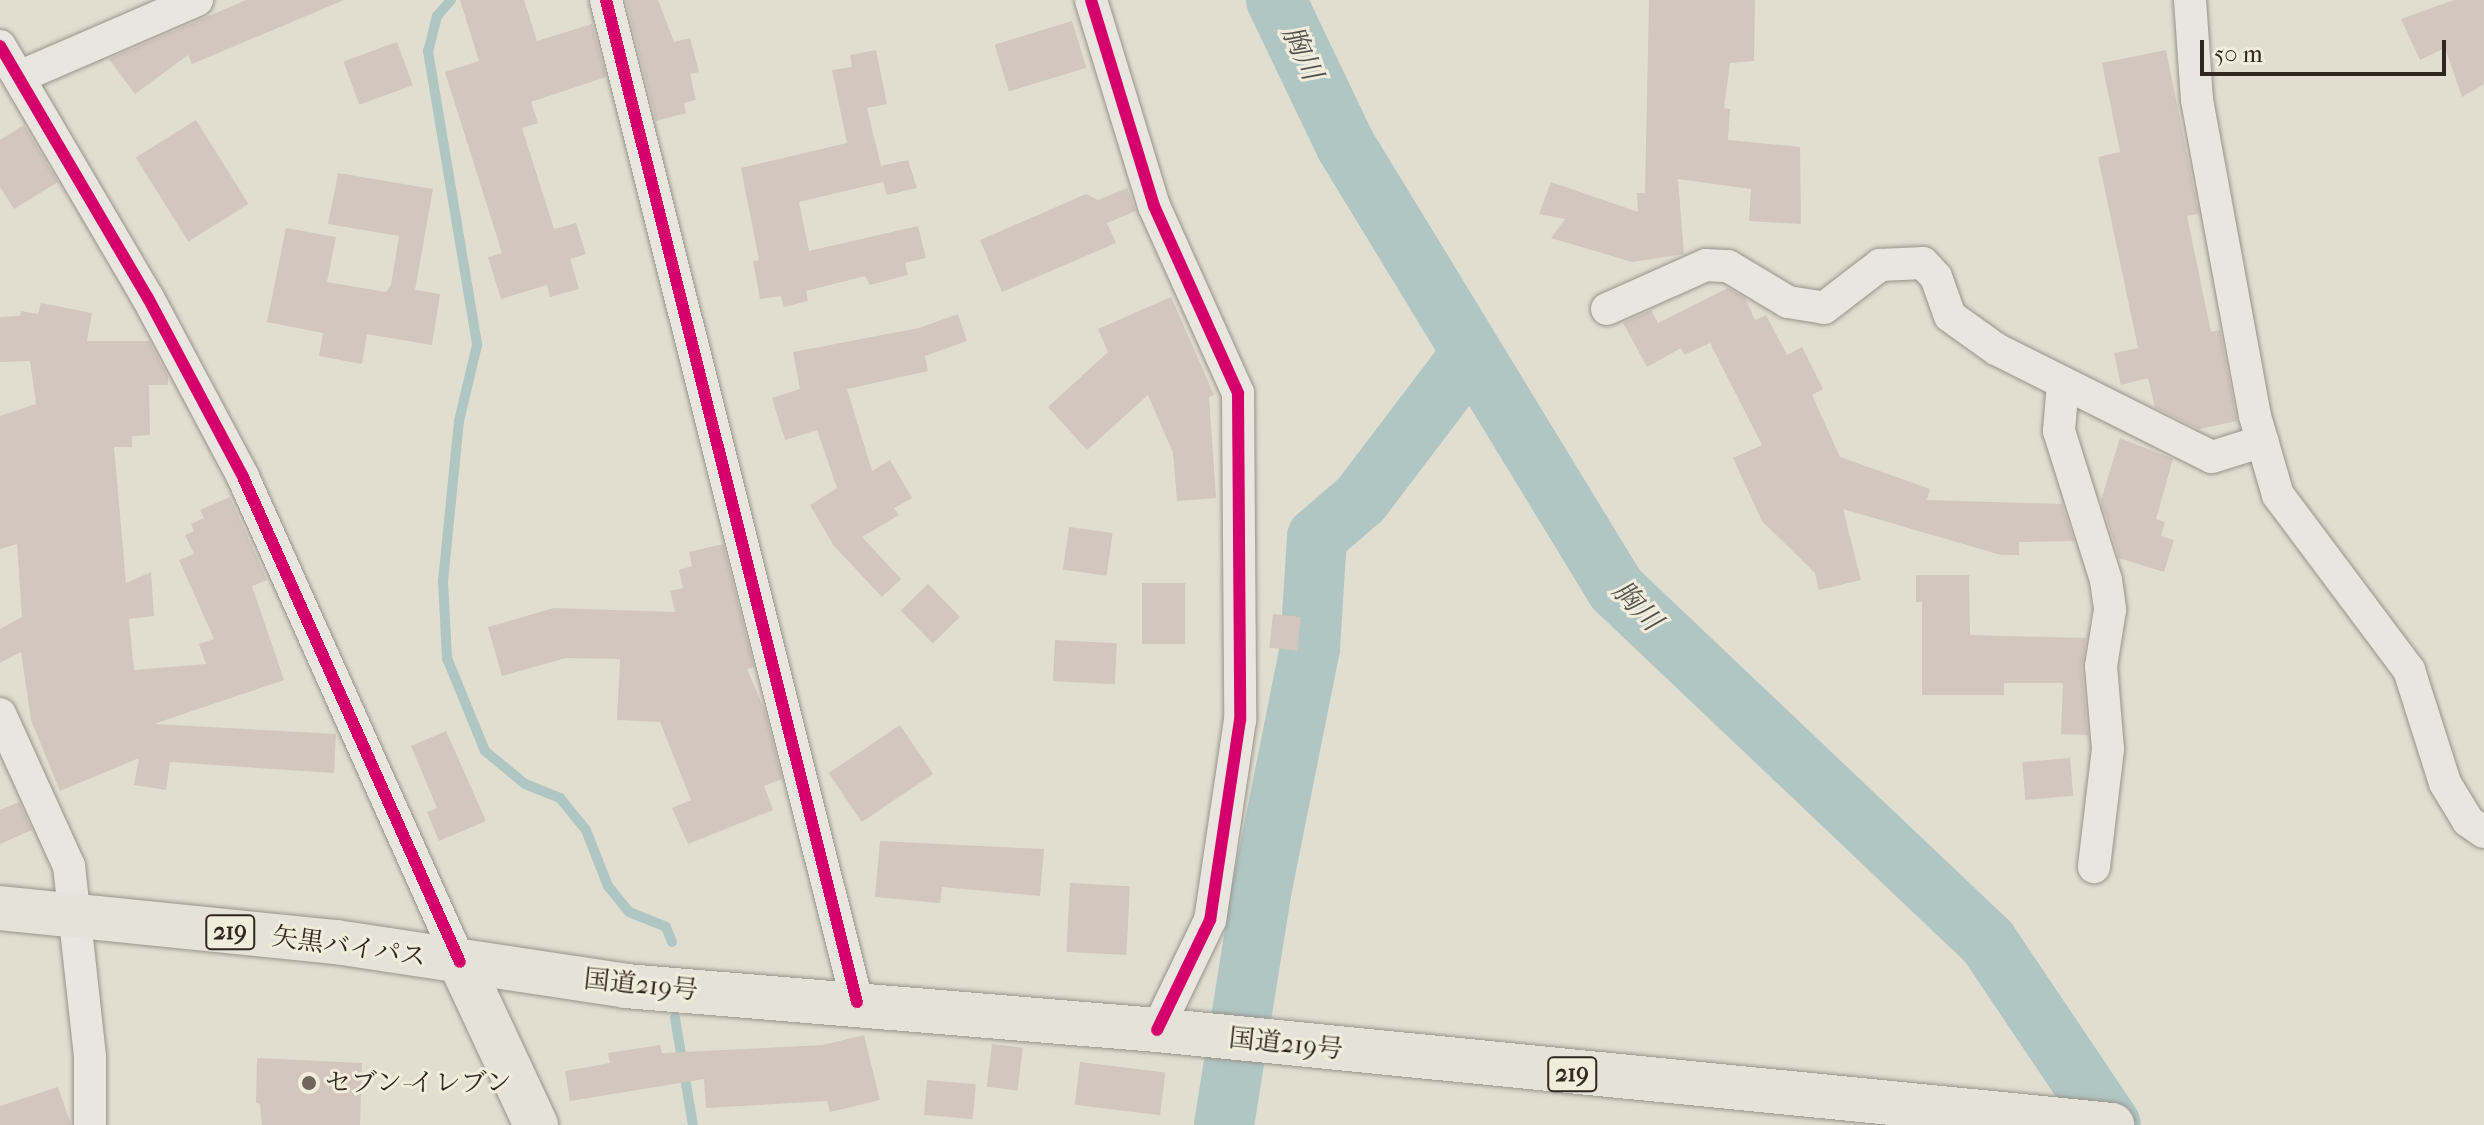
<!DOCTYPE html>
<meta charset="utf-8">
<style>
body{margin:0}
#map{position:relative;width:2484px;height:1125px;overflow:hidden;background:#e2decf;font-family:"IM FELL French Canon","Noto Serif JP",serif}
div>[style]{position:absolute}
[style*='--x']{left:calc(var(--x)*1px);top:calc(var(--y)*1px);width:calc(var(--w)*1px);rotate:calc(var(--a)*1deg)}
.stream>*{height:10px;margin:-5px;padding:0 5px;transform-origin:5px;border-radius:5px;background:#b0c6c3}
.river>*{height:60px;margin:-30px;padding:0 30px;transform-origin:30px;border-radius:30px;background:#b0c6c3}
.building>*{inset:0;background:#d3c6bc;transform-origin:0 0}
.roads{filter:drop-shadow(0 0 2px #97938a) drop-shadow(0 0 2px #97938a)}
.minor>*{height:32px;margin:-16px;padding:0 16px;transform-origin:16px;border-radius:16px;background:#e9e6df}
.highway>*{height:44px;margin:-22px;padding:0 22px;transform-origin:22px;border-radius:22px;background:#e5e2da}
.cycleway>*{height:12px;margin:-6px;padding:0 6px;transform-origin:6px;border-radius:6px;background:#d6006c}
.dots>*{width:22px;height:22px;translate:-50% -50%;box-sizing:border-box;border:4px solid #f1ecdb;border-radius:50%}
span{translate:-50% -50%;white-space:nowrap;text-align:center;line-height:1.15;-webkit-text-stroke:6px #f1ecdb;paint-order:stroke}
.shield-label span{padding:2px 6px;background:#f1ecdb;border:2px solid;border-radius:6px;-webkit-text-stroke-width:0}
.shield-label{font-size:24px;color:#322620;font-weight:700}
.street-label{font-size:26px;color:#322620}
.poi-label{font-size:26px;color:#322620}
.left{translate:0 -50%;text-align:left}
.water-label{font-size:28px;color:#52534f;font-style:italic}
.scale{position:absolute;left:2200px;top:40px;width:246px;height:36px;box-sizing:border-box;border:4px solid #322620;border-top:0;padding-left:10px;font-size:24px;line-height:28px;white-space:nowrap;color:#322620;-webkit-text-stroke:6px #f1ecdb;paint-order:stroke}
</style>
<div id="map">
<div class="stream">
<i style="--x:451;--y:0;--w:21;--a:131"></i>
<i style="--x:437;--y:16;--w:36;--a:104"></i>
<i style="--x:428;--y:51;--w:298;--a:80.5"></i>
<i style="--x:477;--y:345;--w:78;--a:103.3"></i>
<i style="--x:459;--y:421;--w:161;--a:95.7"></i>
<i style="--x:443;--y:581;--w:77;--a:87"></i>
<i style="--x:447;--y:658;--w:100;--a:67.8"></i>
<i style="--x:485;--y:751;--w:52;--a:39.5"></i>
<i style="--x:525;--y:784;--w:38;--a:22"></i>
<i style="--x:560;--y:798;--w:41;--a:50.9"></i>
<i style="--x:586;--y:830;--w:60;--a:68.6"></i>
<i style="--x:608;--y:886;--w:33;--a:51"></i>
<i style="--x:629;--y:912;--w:40;--a:22"></i>
<i style="--x:666;--y:927;--w:16;--a:68"></i>
<i style="--x:675;--y:1018;--w:109;--a:80.5"></i>
</div>
<div class="river">
<i style="--x:1276;--y:0;--w:162;--a:64.4"></i>
<i style="--x:1346;--y:146;--w:519;--a:58.64"></i>
<i style="--x:1616;--y:589;--w:513;--a:43.5"></i>
<i style="--x:1988;--y:942;--w:220;--a:56.1"></i>
<i style="--x:1224;--y:1125;--w:235;--a:-80.9"></i>
<i style="--x:1261;--y:893;--w:250;--a:-78.7"></i>
<i style="--x:1310;--y:648;--w:111;--a:-86.4"></i>
<i style="--x:1317;--y:537;--w:58;--a:-40.8"></i>
<i style="--x:1361;--y:499;--w:183;--a:-52.8"></i>
</div>
<div class="building">
<i style="clip-path:polygon(246px 0,344px 0,192px 64px,188px 55px,135px 94px,109px 59px)"></i>
<i style="clip-path:polygon(460px 0,524px 0,537px 41px,592px 24px,606px 77px,531px 102px,538px 123px,522px 128px,554px 229px,576px 223px,586px 254px,570px 259px,579px 289px,550px 297px,547px 285px,501px 299px,488px 257px,502px 253px,445px 72px,479px 61px)"></i>
<i style="clip-path:polygon(626px 0,658px 0,674px 42px,690px 38px,699px 72px,690px 74px,696px 100px,684px 103px,686px 113px,656px 121px)"></i>
<i style="clip-path:polygon(1649px 0,1755px 0,1754px 61px,1730px 63px,1724px 108px,1730px 109px,1728px 140px,1800px 147px,1801px 224px,1749px 221px,1751px 189px,1678px 179px,1684px 254px,1632px 262px,1551px 238px,1565px 219px,1539px 214px,1551px 182px,1638px 212px,1637px 193px,1645px 193px)"></i>
<i style="clip-path:polygon(2454px 0,2484px 0,2484px 84px,2462px 97px,2445px 48px,2420px 60px,2401px 19px)"></i>
<i style="left:1072px;top:21px;width:49px;height:81px;rotate:73deg"></i>
<i style="left:397px;top:42px;width:46px;height:57px;rotate:70deg"></i>
<i style="clip-path:polygon(876px 50px,887px 104px,867px 108px,881px 166px,908px 160px,917px 188px,887px 195px,883px 182px,799px 202px,809px 251px,918px 226px,926px 258px,905px 263px,908px 275px,870px 285px,865px 276px,818px 288px,806px 291px,808px 301px,784px 307px,781px 296px,760px 299px,753px 261px,759px 260px,741px 168px,847px 143px,832px 70px,852px 67px,850px 55px)"></i>
<i style="clip-path:polygon(2166px 50px,2199px 214px,2187px 216px,2211px 332px,2220px 330px,2237px 421px,2199px 429px,2155px 407px,2148px 378px,2121px 385px,2114px 353px,2138px 348px,2098px 157px,2120px 152px,2102px 63px)"></i>
<i style="left:196px;top:120px;width:99px;height:71px;rotate:58deg"></i>
<i style="clip-path:polygon(24px 125px,58px 182px,14px 209px,0 187px,0 140px)"></i>
<i style="clip-path:polygon(338px 173px,433px 189px,415px 290px,440px 294px,432px 345px,367px 334px,362px 364px,319px 356px,323px 333px,267px 322px,286px 228px,336px 237px,327px 282px,386px 292px,391px 285px,399px 236px,328px 224px)"></i>
<i style="clip-path:polygon(1127px 188px,1136px 211px,1107px 223px,1116px 243px,1002px 292px,980px 240px,1086px 194px,1098px 200px)"></i>
<i style="clip-path:polygon(1728px 288px,1745px 298px,1755px 320px,1766px 315px,1787px 355px,1802px 347px,1823px 389px,1812px 395px,1840px 457px,1930px 489px,1927px 500px,2062px 504px,2074px 541px,2019px 542px,2019px 555px,2001px 555px,1843px 509px,1861px 580px,1819px 590px,1815px 573px,1762px 521px,1733px 458px,1762px 445px,1710px 343px,1684px 355px,1681px 348px,1647px 367px,1623px 323px,1651px 310px,1658px 323px)"></i>
<i style="clip-path:polygon(1171px 297px,1214px 395px,1209px 397px,1216px 498px,1177px 501px,1173px 453px,1148px 395px,1087px 450px,1048px 407px,1108px 352px,1098px 329px)"></i>
<i style="clip-path:polygon(41px 303px,92px 313px,87px 341px,149px 341px,168px 376px,168px 385px,149px 385px,150px 435px,132px 436px,132px 447px,114px 447px,126px 583px,151px 572px,154px 616px,129px 619px,134px 670px,206px 664px,199px 644px,214px 639px,179px 560px,194px 554px,185px 535px,194px 531px,191px 524px,204px 518px,200px 510px,230px 497px,267px 580px,252px 586px,284px 680px,154px 724px,336px 734px,334px 773px,170px 762px,166px 790px,134px 785px,139px 758px,60px 791px,31px 720px,21px 652px,0 663px,0 629px,22px 617px,17px 544px,0 549px,0 416px,36px 404px,30px 361px,0 362px,0 317px,20px 316px,21px 311px,38px 314px)"></i>
<i style="clip-path:polygon(958px 314px,967px 341px,925px 356px,928px 371px,847px 389px,872px 471px,890px 460px,912px 498px,894px 508px,899px 515px,862px 537px,901px 579px,882px 597px,834px 546px,810px 505px,837px 488px,817px 430px,785px 440px,772px 398px,800px 389px,793px 352px,919px 328px)"></i>
<i style="clip-path:polygon(2120px 438px,2173px 459px,2156px 519px,2165px 522px,2161px 536px,2174px 540px,2164px 572px,2119px 558px,2101px 500px)"></i>
<i style="left:1069px;top:527px;width:44px;height:43px;rotate:8deg"></i>
<i style="clip-path:polygon(723px 544px,754px 667px,747px 669px,765px 711px,782px 779px,764px 786px,773px 810px,688px 844px,672px 808px,691px 800px,660px 722px,617px 720px,620px 659px,566px 658px,502px 676px,488px 627px,554px 608px,675px 612px,670px 591px,683px 588px,679px 570px,692px 566px,689px 552px)"></i>
<i style="clip-path:polygon(1916px 575px,1969px 575px,1970px 635px,2086px 638px,2082px 668px,2088px 735px,2061px 734px,2063px 683px,2004px 683px,2004px 695px,1922px 695px,1922px 602px,1916px 602px)"></i>
<i style="left:1142px;top:583px;width:43px;height:61px"></i>
<i style="left:928px;top:584px;width:46px;height:38px;rotate:46deg"></i>
<i style="left:1273px;top:614px;width:28px;height:34px;rotate:6deg"></i>
<i style="left:1055px;top:640px;width:62px;height:41px;rotate:3deg"></i>
<i style="left:900px;top:725px;width:59px;height:86px;rotate:56deg"></i>
<i style="clip-path:polygon(446px 731px,486px 821px,439px 841px,427px 812px,437px 808px,411px 746px)"></i>
<i style="left:2070px;top:758px;width:38px;height:48px;rotate:85deg"></i>
<i style="clip-path:polygon(19px 802px,32px 830px,0 844px,0 810px)"></i>
<i style="clip-path:polygon(880px 841px,1044px 849px,1040px 896px,942px 887px,940px 903px,875px 897px)"></i>
<i style="left:1070px;top:883px;width:60px;height:69px;rotate:3deg"></i>
<i style="clip-path:polygon(864px 1035px,880px 1100px,830px 1112px,827px 1101px,706px 1108px,704px 1079px,570px 1101px,565px 1071px,610px 1063px,608px 1053px,660px 1045px,662px 1053px,823px 1045px)"></i>
<i style="left:992px;top:1044px;width:31px;height:43px;rotate:7deg"></i>
<i style="clip-path:polygon(257px 1058px,362px 1063px,360px 1125px,262px 1125px,260px 1104px,256px 1103px)"></i>
<i style="left:1080px;top:1062px;width:86px;height:43px;rotate:7deg"></i>
<i style="left:927px;top:1080px;width:49px;height:35px;rotate:5deg"></i>
<i style="clip-path:polygon(58px 1087px,71px 1125px,0 1125px,0 1106px)"></i>
</div>
<div class="roads">
<div class="minor">
<i style="--x:606;--y:0;--w:1033;--a:75.94"></i>
<i style="--x:1091;--y:0;--w:215;--a:73"></i>
<i style="--x:1154;--y:206;--w:205;--a:65.8"></i>
<i style="--x:1238;--y:393;--w:327;--a:89.6"></i>
<i style="--x:1240;--y:720;--w:202;--a:98.5"></i>
<i style="--x:1210;--y:920;--w:122;--a:115.7"></i>
<i style="--x:2190;--y:0;--w:100;--a:86"></i>
<i style="--x:2197;--y:100;--w:321;--a:79.6"></i>
<i style="--x:2255;--y:416;--w:82;--a:73.8"></i>
<i style="--x:2278;--y:495;--w:219;--a:53.2"></i>
<i style="--x:2409;--y:670;--w:119;--a:72.3"></i>
<i style="--x:2445;--y:783;--w:44;--a:58.8"></i>
<i style="--x:2468;--y:821;--w:19;--a:35"></i>
<i style="--x:0;--y:46;--w:292;--a:59.6"></i>
<i style="--x:148;--y:298;--w:203;--a:62"></i>
<i style="--x:243;--y:477;--w:531;--a:65.9"></i>
<i style="--x:19;--y:77;--w:194;--a:-23.4"></i>
<i style="--x:1607;--y:309;--w:108;--a:-24"></i>
<i style="--x:1706;--y:265;--w:22;--a:3"></i>
<i style="--x:1728;--y:266;--w:70;--a:31"></i>
<i style="--x:1788;--y:302;--w:36;--a:9"></i>
<i style="--x:1824;--y:308;--w:71;--a:-37.5"></i>
<i style="--x:1880;--y:265;--w:43;--a:-2.7"></i>
<i style="--x:1923;--y:263;--w:19;--a:47"></i>
<i style="--x:1936;--y:277;--w:41;--a:70.3"></i>
<i style="--x:1950;--y:316;--w:57;--a:35.7"></i>
<i style="--x:1996;--y:349;--w:241;--a:26.6"></i>
<i style="--x:2212;--y:457;--w:53;--a:-17.4"></i>
<i style="--x:2063;--y:383;--w:48;--a:94.8"></i>
<i style="--x:2059;--y:431;--w:156;--a:72.5"></i>
<i style="--x:2106;--y:580;--w:30;--a:82"></i>
<i style="--x:2110;--y:610;--w:57;--a:99.1"></i>
<i style="--x:2101;--y:666;--w:83;--a:85.2"></i>
<i style="--x:2108;--y:749;--w:119;--a:96.8"></i>
<i style="--x:0;--y:714;--w:167;--a:65.6"></i>
<i style="--x:69;--y:866;--w:192;--a:83.7"></i>
<i style="--x:90;--y:1057;--w:68;--a:90"></i>
</div>
<div class="highway">
<i style="--x:0;--y:908;--w:338;--a:5.8"></i>
<i style="--x:336;--y:942;--w:293;--a:8.6"></i>
<i style="--x:626;--y:986;--w:533;--a:4.74"></i>
<i style="--x:1157;--y:1030;--w:960;--a:5.68"></i>
<i style="--x:460;--y:962;--w:180;--a:65"></i>
</div>
</div>
<div class="cycleway">
<i style="--x:606;--y:0;--w:1033;--a:75.94"></i>
<i style="--x:1091;--y:0;--w:215;--a:73"></i>
<i style="--x:1154;--y:206;--w:205;--a:65.8"></i>
<i style="--x:1238;--y:393;--w:327;--a:89.6"></i>
<i style="--x:1240;--y:720;--w:202;--a:98.5"></i>
<i style="--x:1210;--y:920;--w:122;--a:115.7"></i>
<i style="--x:0;--y:46;--w:292;--a:59.6"></i>
<i style="--x:148;--y:298;--w:203;--a:62"></i>
<i style="--x:243;--y:477;--w:531;--a:65.9"></i>
</div>
<div class="dots">
<i style="left:309px;top:1083px;background:#70665d"></i>
</div>
<div class="shield-label">
<span style="left:230px;top:932px">219</span>
<span style="left:1572px;top:1074px">219</span>
</div>
<div class="street-label">
<span style="left:349px;top:947px;rotate:8deg">矢黒バイパス</span>
<span style="left:641px;top:985px;rotate:6deg">国道219号</span>
<span style="left:1286px;top:1044px;rotate:6deg">国道219号</span>
</div>
<div class="poi-label">
<span class="left" style="left:325px;top:1083px">セブン-イレブン</span>
</div>
<div class="water-label">
<span style="left:1302px;top:53px;rotate:65deg">胸川</span>
<span style="left:1637px;top:606px;rotate:46deg">胸川</span>
</div>
<div class="scale">50 m</div>
</div>
